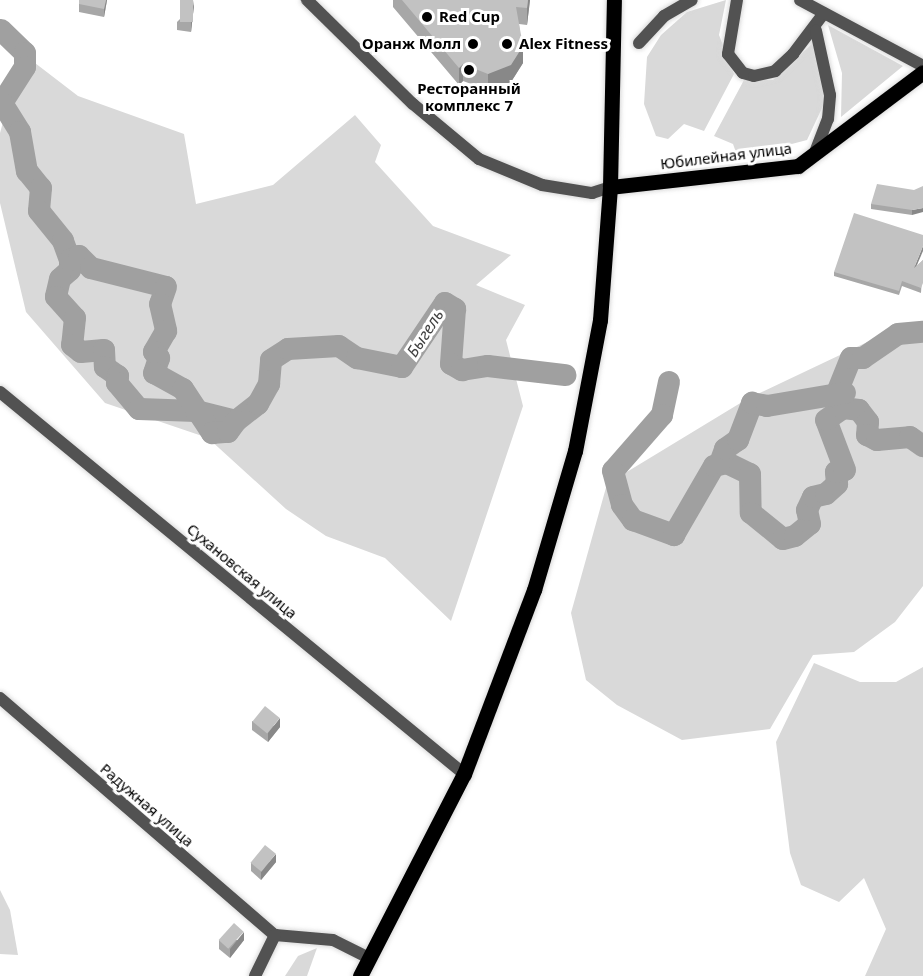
<!DOCTYPE html>
<meta charset="utf-8">
<style>
body{margin:0}
#map{position:relative;width:923px;height:976px;overflow:hidden;background:#fff;font-family:"Noto Sans",sans-serif}
div>[style]{position:absolute}
[style*='--x']{left:calc(var(--x)*1px);top:calc(var(--y)*1px);width:calc(var(--w)*1px);rotate:calc(var(--a)*1deg)}
.green>*{inset:0;background:#d9d9d9}
.river>*{height:22px;margin:-11px;padding:0 11px;transform-origin:11px;border-radius:11px;background:#a0a0a0}
.roads{filter:drop-shadow(0 0 2px #dbdbdb) drop-shadow(0 0 2px #dbdbdb)}
.minor>*{height:12px;margin:-6px;padding:0 6px;transform-origin:6px;border-radius:6px;background:#525252}
.major>*{height:15px;margin:-7.5px;padding:0 7.5px;transform-origin:7.5px;border-radius:7.5px;background:#000}
.wall>*{inset:0;background:#a7a7a7}
.shaded-wall>*{inset:0;background:#888}
.building>*{inset:0;background:#c2c2c2;transform-origin:0 0}
.dots>*{width:16px;height:16px;translate:-50% -50%;box-sizing:border-box;border:3px solid #fff;border-radius:50%}
span{translate:-50% -50%;white-space:nowrap;text-align:center;line-height:1.15;-webkit-text-stroke:6px #fff;paint-order:stroke}
.poi-label{font-size:15px;color:#000;font-weight:700}
.left{translate:0 -50%;text-align:left}
.right{translate:-100% -50%;text-align:right}
.street-label{font-size:15px;color:#000}
.water-label{font-size:16px;color:#414141;font-style:italic}
</style>
<div id="map">
<div class="green">
<i style="clip-path:polygon(726px 0,719px 35px,734px 74px,704px 131px,684px 124px,668px 139px,656px 136px,644px 104px,647px 57px,661px 35px,687px 12px)"></i>
<i style="clip-path:polygon(828px 25px,903px 66px,841px 117px,842px 73px)"></i>
<i style="clip-path:polygon(813px 43px,825px 87px,823px 106px,807px 140px,738px 158px,733px 144px,714px 136px,744px 80px,773px 80px)"></i>
<i style="clip-path:polygon(22px 53px,78px 96px,184px 134px,196px 204px,273px 185px,355px 115px,381px 145px,375px 162px,433px 226px,511px 255px,476px 285px,525px 305px,506px 340px,523px 406px,451px 621px,385px 558px,326px 536px,286px 509px,208px 438px,105px 403px,26px 312px,0 203px,0 133px)"></i>
<i style="clip-path:polygon(923px 326px,923px 586px,895px 622px,854px 652px,813px 655px,770px 729px,682px 740px,617px 705px,586px 680px,571px 613px,607px 484px,747px 399px,899px 327px)"></i>
<i style="clip-path:polygon(814px 663px,860px 682px,896px 682px,923px 667px,923px 976px,865px 976px,886px 929px,864px 878px,839px 902px,801px 885px,790px 853px,776px 742px)"></i>
<i style="clip-path:polygon(0 890px,10px 910px,18px 955px,0 954px)"></i>
<i style="clip-path:polygon(317px 948px,307px 976px,285px 976px,298px 956px)"></i>
</div>
<div class="river">
<i style="--x:1;--y:30;--w:33;--a:44"></i>
<i style="--x:25;--y:53;--w:14;--a:90"></i>
<i style="--x:25;--y:67;--w:43;--a:122.6"></i>
<i style="--x:2;--y:103;--w:34;--a:58"></i>
<i style="--x:20;--y:132;--w:40;--a:80"></i>
<i style="--x:27;--y:171;--w:22;--a:51"></i>
<i style="--x:41;--y:188;--w:23;--a:95"></i>
<i style="--x:39;--y:211;--w:38;--a:51"></i>
<i style="--x:63;--y:241;--w:20;--a:70"></i>
<i style="--x:70;--y:260;--w:10;--a:90"></i>
<i style="--x:70;--y:270;--w:13;--a:138"></i>
<i style="--x:60;--y:279;--w:18;--a:103"></i>
<i style="--x:56;--y:297;--w:28;--a:48"></i>
<i style="--x:75;--y:318;--w:27;--a:96"></i>
<i style="--x:72;--y:345;--w:11;--a:38"></i>
<i style="--x:81;--y:352;--w:23;--a:-5"></i>
<i style="--x:104;--y:350;--w:17;--a:87"></i>
<i style="--x:105;--y:367;--w:16;--a:35"></i>
<i style="--x:118;--y:376;--w:7;--a:98"></i>
<i style="--x:117;--y:383;--w:34;--a:50"></i>
<i style="--x:139;--y:409;--w:57;--a:2"></i>
<i style="--x:196;--y:411;--w:41;--a:14"></i>
<i style="--x:236;--y:421;--w:28;--a:-38"></i>
<i style="--x:258;--y:404;--w:23;--a:-61"></i>
<i style="--x:269;--y:384;--w:24;--a:-85"></i>
<i style="--x:271;--y:360;--w:20;--a:-33"></i>
<i style="--x:288;--y:349;--w:51;--a:-3.4"></i>
<i style="--x:339;--y:346;--w:22;--a:34"></i>
<i style="--x:357;--y:358;--w:46;--a:11.3"></i>
<i style="--x:402;--y:367;--w:77;--a:-56.1"></i>
<i style="--x:445;--y:303;--w:12;--a:31"></i>
<i style="--x:455;--y:309;--w:55;--a:94.2"></i>
<i style="--x:451;--y:364;--w:13;--a:29"></i>
<i style="--x:462;--y:370;--w:26;--a:-9"></i>
<i style="--x:488;--y:366;--w:78;--a:6.7"></i>
<i style="--x:70;--y:260;--w:10;--a:-24"></i>
<i style="--x:79;--y:256;--w:17;--a:45"></i>
<i style="--x:91;--y:268;--w:77;--a:14.2"></i>
<i style="--x:166;--y:287;--w:18;--a:109"></i>
<i style="--x:160;--y:304;--w:28;--a:77"></i>
<i style="--x:166;--y:331;--w:24;--a:120"></i>
<i style="--x:154;--y:352;--w:8;--a:50"></i>
<i style="--x:159;--y:358;--w:16;--a:108"></i>
<i style="--x:154;--y:373;--w:33;--a:29"></i>
<i style="--x:183;--y:389;--w:53;--a:56.6"></i>
<i style="--x:212;--y:433;--w:16;--a:-4"></i>
<i style="--x:228;--y:432;--w:14;--a:-54"></i>
<i style="--x:669;--y:382;--w:34;--a:102"></i>
<i style="--x:662;--y:415;--w:74;--a:131.2"></i>
<i style="--x:613;--y:471;--w:35;--a:75"></i>
<i style="--x:622;--y:505;--w:19;--a:54"></i>
<i style="--x:633;--y:520;--w:44;--a:20.1"></i>
<i style="--x:674;--y:535;--w:80;--a:-59.9"></i>
<i style="--x:714;--y:466;--w:13;--a:-13"></i>
<i style="--x:727;--y:463;--w:25;--a:26"></i>
<i style="--x:750;--y:474;--w:39;--a:89"></i>
<i style="--x:751;--y:513;--w:41;--a:39.1"></i>
<i style="--x:783;--y:539;--w:12;--a:-14"></i>
<i style="--x:795;--y:536;--w:19;--a:-39"></i>
<i style="--x:810;--y:524;--w:14;--a:-102"></i>
<i style="--x:807;--y:510;--w:14;--a:-65"></i>
<i style="--x:813;--y:497;--w:13;--a:-13"></i>
<i style="--x:826;--y:494;--w:15;--a:-42"></i>
<i style="--x:837;--y:484;--w:12;--a:-95"></i>
<i style="--x:836;--y:472;--w:9;--a:-13"></i>
<i style="--x:845;--y:470;--w:53;--a:-110.8"></i>
<i style="--x:826;--y:420;--w:21;--a:-35"></i>
<i style="--x:843;--y:408;--w:16;--a:7"></i>
<i style="--x:859;--y:410;--w:15;--a:53"></i>
<i style="--x:868;--y:422;--w:13;--a:94"></i>
<i style="--x:867;--y:435;--w:11;--a:27"></i>
<i style="--x:877;--y:440;--w:33;--a:-5"></i>
<i style="--x:910;--y:437;--w:16;--a:35"></i>
<i style="--x:836;--y:395;--w:40;--a:-68"></i>
<i style="--x:851;--y:358;--w:12;--a:0"></i>
<i style="--x:863;--y:358;--w:42;--a:-34.4"></i>
<i style="--x:898;--y:334;--w:25;--a:-5"></i>
<i style="--x:720;--y:463;--w:15;--a:-70"></i>
<i style="--x:725;--y:449;--w:16;--a:-35"></i>
<i style="--x:738;--y:440;--w:40;--a:-69"></i>
<i style="--x:752;--y:403;--w:15;--a:11"></i>
<i style="--x:767;--y:406;--w:79;--a:-9.5"></i>
</div>
<div class="roads">
<div class="minor">
<i style="--x:307;--y:0;--w:148;--a:44.5"></i>
<i style="--x:413;--y:104;--w:86;--a:39.8"></i>
<i style="--x:479;--y:159;--w:68;--a:22.4"></i>
<i style="--x:542;--y:185;--w:51;--a:9.1"></i>
<i style="--x:592;--y:193;--w:19;--a:-18"></i>
<i style="--x:737;--y:0;--w:55;--a:99.5"></i>
<i style="--x:728;--y:54;--w:24;--a:52"></i>
<i style="--x:743;--y:73;--w:11;--a:15"></i>
<i style="--x:754;--y:76;--w:22;--a:-13"></i>
<i style="--x:775;--y:71;--w:25;--a:-43"></i>
<i style="--x:793;--y:54;--w:51;--a:-52.9"></i>
<i style="--x:800;--y:0;--w:140;--a:28.2"></i>
<i style="--x:639;--y:43;--w:37;--a:-47"></i>
<i style="--x:664;--y:16;--w:32;--a:-30"></i>
<i style="--x:814;--y:155;--w:39;--a:-69"></i>
<i style="--x:828;--y:119;--w:24;--a:-85"></i>
<i style="--x:830;--y:95;--w:66;--a:-102.3"></i>
<i style="--x:0;--y:392;--w:601;--a:39.46"></i>
<i style="--x:0;--y:698;--w:363;--a:40.8"></i>
<i style="--x:275;--y:935;--w:58;--a:4.9"></i>
<i style="--x:333;--y:940;--w:40;--a:26.6"></i>
<i style="--x:255;--y:976;--w:46;--a:-64"></i>
</div>
<div class="major">
<i style="--x:610;--y:187;--w:189;--a:-6.4"></i>
<i style="--x:798;--y:166;--w:156;--a:-36.9"></i>
<i style="--x:360;--y:976;--w:227;--a:-62.8"></i>
<i style="--x:464;--y:774;--w:197;--a:-69.2"></i>
<i style="--x:534;--y:590;--w:145;--a:-73.6"></i>
<i style="--x:575;--y:451;--w:133;--a:-79.2"></i>
<i style="--x:600;--y:320;--w:133;--a:-85.7"></i>
<i style="--x:610;--y:187;--w:187;--a:-88.8"></i>
</div>
</div>
<div class="wall">
<i style="clip-path:polygon(107px 0,104px 17px,79px 12px,79px 4px)"></i>
<i style="clip-path:polygon(393px 0,530px 0,527px 25px,519px 24px,523px 63px,511px 82px,488px 90px,463px 81px,459px 85px,393px 7px)"></i>
<i style="clip-path:polygon(194px 5px,191px 32px,177px 30px,177px 22px)"></i>
<i style="clip-path:polygon(914px 190px,912px 215px,871px 209px,871px 204px)"></i>
<i style="clip-path:polygon(923px 260px,921px 293px,902px 286px,899px 295px,834px 276px,834px 272px,917px 266px)"></i>
<i style="clip-path:polygon(252px 721px,280px 727px,268px 742px,252px 730px)"></i>
<i style="clip-path:polygon(276px 862px,261px 880px,251px 871px,251px 863px)"></i>
<i style="clip-path:polygon(219px 940px,244px 940px,230px 958px,219px 949px)"></i>
</div>
<div class="shaded-wall">
<i style="clip-path:polygon(106px 0,107px 0,104px 17px,104px 9px)"></i>
<i style="clip-path:polygon(194px 0,194px 5px,191px 32px,191px 23px)"></i>
<i style="clip-path:polygon(528px 0,530px 0,527px 25px,527px 8px)"></i>
<i style="clip-path:polygon(523px 46px,523px 63px,511px 82px,488px 90px,488px 74px)"></i>
<i style="clip-path:polygon(463px 64px,463px 81px,459px 85px,459px 68px)"></i>
<i style="clip-path:polygon(923px 208px,923px 212px,912px 215px,912px 210px)"></i>
<i style="clip-path:polygon(923px 246px,923px 251px,914px 272px,914px 268px)"></i>
<i style="clip-path:polygon(280px 718px,280px 727px,268px 742px,268px 733px)"></i>
<i style="clip-path:polygon(276px 854px,276px 862px,261px 880px,261px 871px)"></i>
<i style="clip-path:polygon(244px 932px,244px 940px,230px 958px,230px 949px)"></i>
</div>
<div class="building">
<i style="clip-path:polygon(79px 0,106px 0,104px 9px,79px 4px)"></i>
<i style="left:180px;top:0;width:13px;height:22px"></i>
<i style="clip-path:polygon(402px 0,528px 0,527px 8px,516px 7px,523px 46px,511px 65px,488px 74px,463px 64px,459px 68px)"></i>
<i style="clip-path:polygon(877px 184px,914px 190px,923px 186px,923px 208px,912px 210px,871px 204px)"></i>
<i style="clip-path:polygon(854px 213px,923px 235px,923px 246px,914px 268px,923px 260px,923px 283px,921px 288px,902px 281px,899px 291px,834px 272px)"></i>
<i style="left:265px;top:706px;width:19px;height:20px;rotate:39deg"></i>
<i style="left:265px;top:845px;width:14px;height:23px;rotate:39deg"></i>
<i style="left:234px;top:923px;width:13px;height:23px;rotate:42deg"></i>
</div>
<div class="dots">
<i style="left:427px;top:17px;background:#000"></i>
<i style="left:473px;top:44px;background:#000"></i>
<i style="left:507px;top:44px;background:#000"></i>
<i style="left:469px;top:70px;background:#000"></i>
</div>
<div class="poi-label">
<span class="left" style="left:439px;top:17px">Red Cup</span>
<span class="right" style="left:461px;top:44px">Оранж Молл</span>
<span class="left" style="left:519px;top:44px">Alex Fitness</span>
<span style="left:469px;top:97px">Ресторанный<br>комплекс 7</span>
</div>
<div class="street-label">
<span style="left:726px;top:156px;rotate:-7deg">Юбилейная улица</span>
<span style="left:242px;top:571px;rotate:40deg">Сухановская улица</span>
<span style="left:147px;top:805px;rotate:41deg">Радужная улица</span>
</div>
<div class="water-label">
<span style="left:425px;top:333px;rotate:-57deg">Быгель</span>
</div>
</div>
